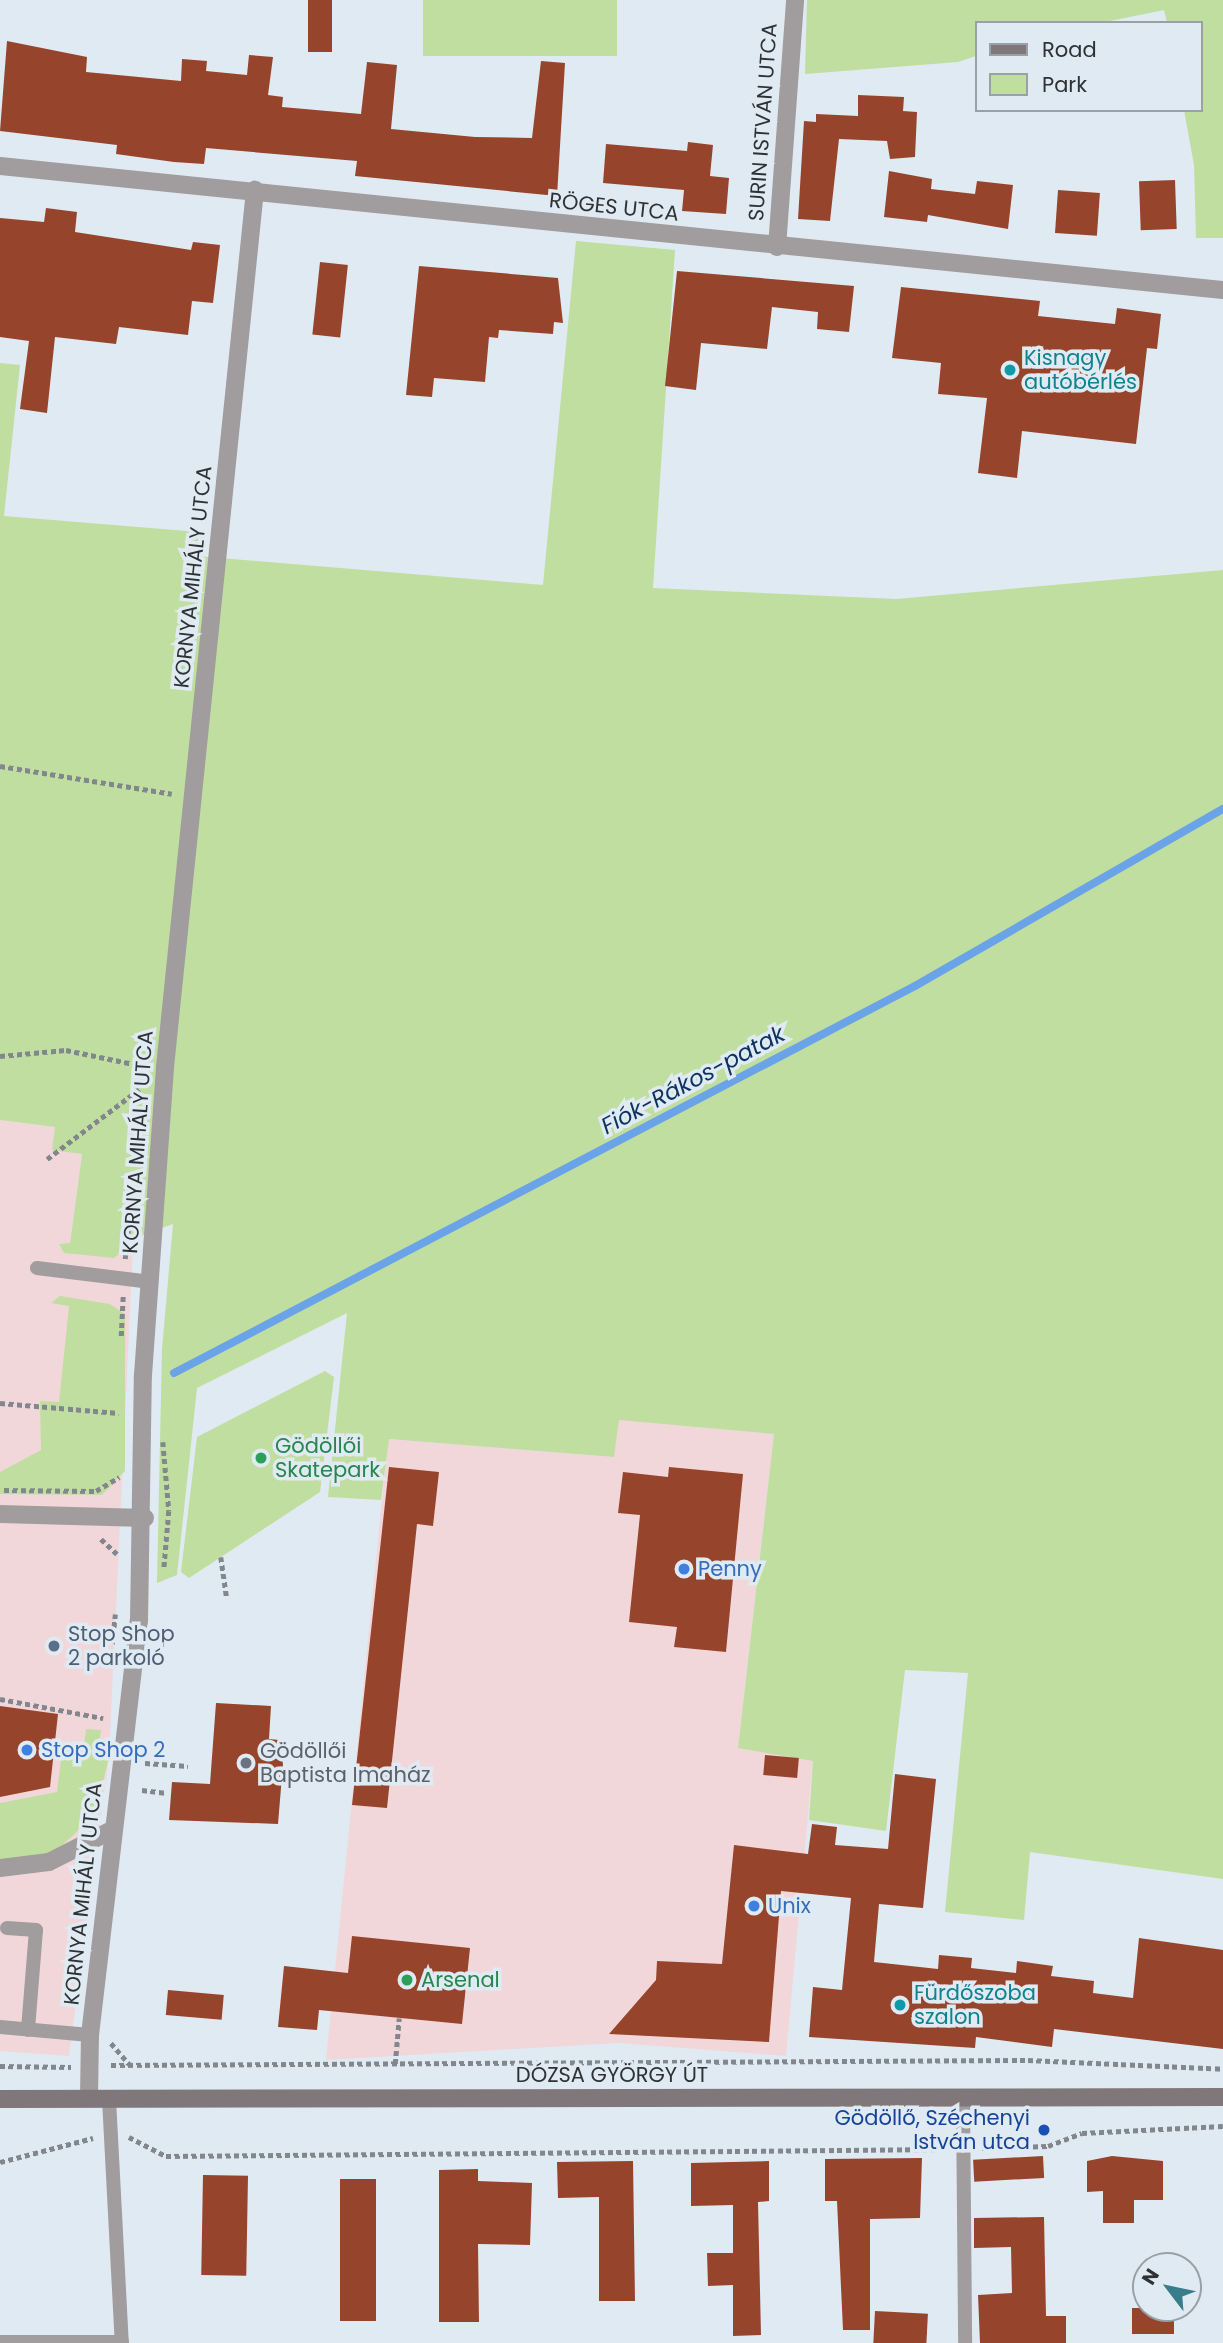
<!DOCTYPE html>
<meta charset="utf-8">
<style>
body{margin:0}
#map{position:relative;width:1223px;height:2343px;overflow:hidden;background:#e0eaf2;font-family:Poppins,sans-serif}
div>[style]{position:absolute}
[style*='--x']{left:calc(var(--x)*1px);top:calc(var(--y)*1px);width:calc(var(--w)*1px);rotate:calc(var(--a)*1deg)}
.commercial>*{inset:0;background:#f2d7da}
.green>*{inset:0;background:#c0dea0;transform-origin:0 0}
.stream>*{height:8px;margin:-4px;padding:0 4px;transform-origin:4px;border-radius:4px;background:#6ba3e8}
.building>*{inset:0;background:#97442c;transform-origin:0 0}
.path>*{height:4.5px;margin-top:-2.25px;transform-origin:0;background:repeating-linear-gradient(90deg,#81878d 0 5px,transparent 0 8.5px)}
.lane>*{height:14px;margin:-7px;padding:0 7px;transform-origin:7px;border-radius:7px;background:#a19c9d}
.street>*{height:18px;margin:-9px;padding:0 9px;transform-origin:9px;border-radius:9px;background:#a19c9d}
.secondary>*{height:18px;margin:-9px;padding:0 9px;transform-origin:9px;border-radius:9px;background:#7f7779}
.dots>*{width:19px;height:19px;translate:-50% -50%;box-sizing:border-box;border:4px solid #e0eaf2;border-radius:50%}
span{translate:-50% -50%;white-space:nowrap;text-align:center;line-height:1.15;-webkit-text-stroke:7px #e0eaf2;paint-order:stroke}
.street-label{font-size:21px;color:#2f3235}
.culture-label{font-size:21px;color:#0d838f}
.left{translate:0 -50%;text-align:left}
.leisure-label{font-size:21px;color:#27864d}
.shop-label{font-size:21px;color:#366cbe}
.service-label{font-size:21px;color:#4e5e75}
.worship-label{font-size:21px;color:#5b616d}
.transit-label{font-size:21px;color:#164399}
.right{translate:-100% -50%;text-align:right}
.water-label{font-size:23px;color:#0c335f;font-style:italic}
.legend{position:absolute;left:975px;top:21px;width:228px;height:91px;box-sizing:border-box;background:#e0eaf2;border:2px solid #99a0a6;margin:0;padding:9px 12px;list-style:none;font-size:21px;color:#2f3235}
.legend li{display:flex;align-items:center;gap:14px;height:35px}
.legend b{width:35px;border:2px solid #99a0a6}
.north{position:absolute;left:1132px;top:2252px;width:70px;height:70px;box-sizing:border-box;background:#e0eaf2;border:2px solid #99a0a6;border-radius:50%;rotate:302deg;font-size:19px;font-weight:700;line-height:28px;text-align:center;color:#2f3235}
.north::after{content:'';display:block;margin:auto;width:24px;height:32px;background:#387e8a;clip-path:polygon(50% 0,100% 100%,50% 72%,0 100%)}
</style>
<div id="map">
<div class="commercial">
<i style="clip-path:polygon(0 1120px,55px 1127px,82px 1153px,70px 1243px,124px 1255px,133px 1248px,109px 1757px,69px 2056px,0 2051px)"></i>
<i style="clip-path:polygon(618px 1419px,774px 1434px,738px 1747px,813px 1761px,786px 2056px,618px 2043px,326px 2060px,388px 1439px,614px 1457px)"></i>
</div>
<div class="green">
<i style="left:423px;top:0;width:194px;height:56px"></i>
<i style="clip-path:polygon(807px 0,1223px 0,1223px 238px,1196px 238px,1194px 165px,1184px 110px,1200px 110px,1200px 23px,1167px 23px,1164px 10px,1100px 23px,976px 23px,976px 56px,958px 62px,805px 74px)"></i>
<i style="clip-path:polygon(576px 241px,675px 250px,653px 588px,896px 599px,1223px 570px,1223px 1879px,1030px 1852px,1024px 1920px,945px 1912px,968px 1673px,905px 1670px,886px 1831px,809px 1820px,813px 1761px,738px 1748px,774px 1434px,619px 1420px,614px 1457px,389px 1439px,381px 1500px,328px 1497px,347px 1313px,197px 1388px,177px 1575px,157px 1583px,162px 1349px,173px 1224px,143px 1235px,114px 1258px,64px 1253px,59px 1244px,70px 1243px,82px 1154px,52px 1150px,55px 1127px,0 1120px,0 363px,20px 365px,4px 516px,199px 532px,196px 556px,543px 585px)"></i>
<i style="clip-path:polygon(60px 1296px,110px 1304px,125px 1314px,125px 1471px,102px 1495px,0 1494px,0 1472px,41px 1450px,40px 1401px,59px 1402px,69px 1306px,51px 1303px)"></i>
<i style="clip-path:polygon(325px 1371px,334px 1377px,320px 1492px,189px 1578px,181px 1572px,197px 1437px)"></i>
<i style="clip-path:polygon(86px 1729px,101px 1730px,98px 1754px,109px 1757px,95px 1815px,55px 1852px,0 1860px,0 1803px,57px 1792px,63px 1743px,84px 1746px)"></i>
</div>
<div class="stream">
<i style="--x:174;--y:1373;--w:836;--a:-27.58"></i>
<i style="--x:915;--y:986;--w:355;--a:-29.9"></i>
</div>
<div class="building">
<i style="left:308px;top:0;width:24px;height:52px"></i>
<i style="clip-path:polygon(7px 41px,87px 57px,86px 72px,181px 81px,182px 59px,207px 61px,206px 71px,247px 75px,249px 55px,273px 57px,268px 95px,283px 97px,282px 107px,361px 114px,367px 62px,397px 65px,391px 129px,475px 137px,532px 138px,541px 61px,565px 63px,557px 196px,355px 176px,357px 161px,206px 148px,204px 164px,174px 162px,116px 154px,117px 145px,0 131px)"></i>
<i style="clip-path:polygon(858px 95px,904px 97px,903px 111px,917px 112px,915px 157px,890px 159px,887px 141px,839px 139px,830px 221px,798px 219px,804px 121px,816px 122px,816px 114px,858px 116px)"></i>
<i style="clip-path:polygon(688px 142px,713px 145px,710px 176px,729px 178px,726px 214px,682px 211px,684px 190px,603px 183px,606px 144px,687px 151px)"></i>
<i style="clip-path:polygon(889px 171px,932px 179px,931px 189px,975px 194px,977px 181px,1013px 185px,1008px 229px,928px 215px,927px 222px,884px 217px)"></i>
<i style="left:1175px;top:180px;width:49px;height:36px;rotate:88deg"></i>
<i style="left:1058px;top:190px;width:42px;height:43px;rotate:4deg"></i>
<i style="clip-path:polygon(46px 208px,77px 212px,75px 232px,191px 250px,193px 242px,220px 245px,213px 303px,192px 301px,188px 335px,119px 327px,116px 344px,55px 337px,47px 413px,20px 409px,29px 341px,0 337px,0 218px,44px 222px)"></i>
<i style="left:320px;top:262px;width:28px;height:73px;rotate:6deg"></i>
<i style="clip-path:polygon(419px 266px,558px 278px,563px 323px,554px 322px,553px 334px,499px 330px,498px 338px,489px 337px,485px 382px,434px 378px,432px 397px,406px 395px)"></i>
<i style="clip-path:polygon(677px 271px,854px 286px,849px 332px,817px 329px,818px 312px,772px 307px,767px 349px,701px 343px,696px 390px,665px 386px)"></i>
<i style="clip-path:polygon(901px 287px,1040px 301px,1038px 316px,1115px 324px,1117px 308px,1161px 314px,1157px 349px,1147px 348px,1136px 444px,1022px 431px,1017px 478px,978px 473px,987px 398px,938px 394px,941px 363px,892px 358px)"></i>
<i style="clip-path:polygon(389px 1467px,439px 1472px,433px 1526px,417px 1524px,387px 1808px,352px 1805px)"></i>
<i style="clip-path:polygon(669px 1467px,743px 1474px,726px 1652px,674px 1647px,677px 1627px,629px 1622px,640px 1515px,618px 1513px,623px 1472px,668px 1477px)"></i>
<i style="clip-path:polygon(216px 1703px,271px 1706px,269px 1739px,279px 1740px,283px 1764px,278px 1824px,169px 1820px,172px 1782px,210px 1784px)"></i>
<i style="clip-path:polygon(0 1706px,58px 1714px,50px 1787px,0 1797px)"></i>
<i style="left:765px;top:1755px;width:34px;height:20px;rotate:5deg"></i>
<i style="clip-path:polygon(895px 1774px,936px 1779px,923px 1908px,879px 1904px,874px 1962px,938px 1969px,939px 1955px,972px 1958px,971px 1968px,1016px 1973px,1017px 1961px,1053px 1966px,1051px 1976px,1094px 1981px,1093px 1993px,1133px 1998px,1139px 1938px,1223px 1950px,1223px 2049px,1054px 2029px,1052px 2047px,976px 2037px,975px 2048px,809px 2037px,813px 1987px,842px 1990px,851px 1898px,781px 1891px,769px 2042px,609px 2034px,656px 1980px,657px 1961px,722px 1964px,734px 1845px,808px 1854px,812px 1824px,837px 1827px,835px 1845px,888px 1849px)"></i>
<i style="clip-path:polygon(352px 1936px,470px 1948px,462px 2024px,319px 2010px,317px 2030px,278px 2027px,284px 1966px,348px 1973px)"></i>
<i style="left:168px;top:1990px;width:56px;height:25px;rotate:5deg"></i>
<i style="left:1043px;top:2156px;width:22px;height:70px;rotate:87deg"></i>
<i style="clip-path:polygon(1112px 2156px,1163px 2161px,1163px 2200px,1134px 2200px,1134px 2223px,1103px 2223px,1103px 2191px,1087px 2192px,1087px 2161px)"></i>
<i style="clip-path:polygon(922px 2158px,920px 2218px,870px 2219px,870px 2330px,843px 2330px,837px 2201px,825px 2201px,825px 2159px)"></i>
<i style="clip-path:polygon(633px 2161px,635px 2301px,599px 2301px,599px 2197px,558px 2198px,557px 2162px)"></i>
<i style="clip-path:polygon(769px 2161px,769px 2201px,758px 2202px,761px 2335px,733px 2336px,733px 2285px,708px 2286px,707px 2253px,733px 2253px,733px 2205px,691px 2206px,691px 2163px)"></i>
<i style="clip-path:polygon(478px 2169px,478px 2181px,532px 2183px,530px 2245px,478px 2244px,479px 2322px,439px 2322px,439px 2170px)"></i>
<i style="left:203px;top:2175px;width:45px;height:100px;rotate:1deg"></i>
<i style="left:340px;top:2179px;width:36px;height:142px"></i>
<i style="clip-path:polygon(1044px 2217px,1046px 2316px,1066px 2316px,1066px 2343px,980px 2343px,978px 2295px,1012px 2293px,1011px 2247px,974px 2248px,974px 2218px)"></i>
<i style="left:1132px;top:2308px;width:42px;height:26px"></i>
<i style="left:875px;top:2311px;width:53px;height:32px;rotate:3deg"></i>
</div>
<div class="path">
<i style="--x:0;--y:766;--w:174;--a:9.2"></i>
<i style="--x:0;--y:1056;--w:66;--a:-5.2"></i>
<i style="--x:66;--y:1050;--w:79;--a:11.7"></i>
<i style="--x:47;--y:1159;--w:118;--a:-37.1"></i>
<i style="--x:125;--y:1259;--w:68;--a:-84.1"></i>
<i style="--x:121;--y:1336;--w:41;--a:-87.2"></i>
<i style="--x:0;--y:1403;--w:119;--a:4.8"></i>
<i style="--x:163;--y:1442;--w:69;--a:85"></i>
<i style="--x:169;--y:1511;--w:58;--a:94.9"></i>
<i style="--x:4;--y:1490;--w:92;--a:0.6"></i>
<i style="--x:96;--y:1491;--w:27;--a:-31"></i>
<i style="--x:101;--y:1539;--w:22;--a:43"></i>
<i style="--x:221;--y:1557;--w:42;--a:81.9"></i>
<i style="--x:112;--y:1644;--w:30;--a:-84"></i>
<i style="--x:0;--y:1699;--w:105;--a:10.5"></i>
<i style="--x:145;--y:1763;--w:43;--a:4"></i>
<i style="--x:142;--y:1790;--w:25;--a:7"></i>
<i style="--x:111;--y:2043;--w:28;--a:49"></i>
<i style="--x:395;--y:2064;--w:46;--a:-85"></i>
<i style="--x:111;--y:2065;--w:917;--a:-0.31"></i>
<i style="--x:1028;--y:2060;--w:195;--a:2.6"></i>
<i style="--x:0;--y:2066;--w:71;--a:0.8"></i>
<i style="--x:129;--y:2137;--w:42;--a:27.2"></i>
<i style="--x:166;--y:2156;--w:779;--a:-0.51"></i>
<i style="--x:982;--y:2148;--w:66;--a:-1.7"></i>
<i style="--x:1048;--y:2146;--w:36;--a:-21"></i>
<i style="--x:1082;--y:2133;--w:141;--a:-2.8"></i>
<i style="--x:0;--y:2162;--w:96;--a:-14.5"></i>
</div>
<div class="lane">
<i style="--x:37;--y:1268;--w:115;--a:7"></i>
<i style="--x:7;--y:1928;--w:29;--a:4"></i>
<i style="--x:36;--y:1930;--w:100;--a:94.6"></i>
<i style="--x:0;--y:2027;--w:90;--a:5.1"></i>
<i style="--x:109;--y:2099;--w:244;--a:87"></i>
<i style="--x:963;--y:2099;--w:244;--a:89.5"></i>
<i style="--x:0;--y:2342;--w:122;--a:0"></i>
</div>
<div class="street">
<i style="--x:0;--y:166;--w:1229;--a:5.79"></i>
<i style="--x:777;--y:247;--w:248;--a:-85.8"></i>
<i style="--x:0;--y:1514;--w:145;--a:1.6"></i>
<i style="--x:0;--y:1868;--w:49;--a:-7"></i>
<i style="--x:49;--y:1862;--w:71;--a:-26.9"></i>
<i style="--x:89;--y:2098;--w:63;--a:-89.1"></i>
<i style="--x:90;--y:2035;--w:417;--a:-83.3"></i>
<i style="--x:139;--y:1621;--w:246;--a:-89.1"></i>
<i style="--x:143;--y:1375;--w:309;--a:-85.9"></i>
<i style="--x:165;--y:1067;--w:882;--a:-84.14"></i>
</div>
<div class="secondary">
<i style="--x:0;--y:2099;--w:1223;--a:-0.09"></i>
</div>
<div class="dots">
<i style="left:1010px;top:370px;background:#0f9aa8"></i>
<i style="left:261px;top:1458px;background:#2e9e5b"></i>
<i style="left:684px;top:1569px;background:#3f7fe0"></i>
<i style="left:54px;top:1646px;background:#5c6f8a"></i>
<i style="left:27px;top:1750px;background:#3f7fe0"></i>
<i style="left:246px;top:1763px;background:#6b7280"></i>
<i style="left:754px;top:1906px;background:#3f7fe0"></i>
<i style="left:407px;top:1980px;background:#2e9e5b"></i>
<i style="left:900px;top:2005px;background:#0f9aa8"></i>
<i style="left:1044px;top:2130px;background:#1a4fb4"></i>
</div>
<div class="street-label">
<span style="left:763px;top:122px;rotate:-86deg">SURIN ISTVÁN UTCA</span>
<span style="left:614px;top:207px;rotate:6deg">RÖGES UTCA</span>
<span style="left:193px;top:577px;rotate:-84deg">KORNYA MIHÁLY UTCA</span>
<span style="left:138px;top:1142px;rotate:-86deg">KORNYA MIHÁLY UTCA</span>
<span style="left:83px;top:1894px;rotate:-84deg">KORNYA MIHÁLY UTCA</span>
<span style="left:612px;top:2075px">DÓZSA GYÖRGY ÚT</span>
</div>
<div class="culture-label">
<span class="left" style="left:1024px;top:370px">Kisnagy<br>autóbérlés</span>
<span class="left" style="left:914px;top:2005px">Fürdőszoba<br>szalon</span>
</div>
<div class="leisure-label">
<span class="left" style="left:275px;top:1458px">Gödöllői<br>Skatepark</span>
<span class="left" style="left:421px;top:1980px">Arsenal</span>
</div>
<div class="shop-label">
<span class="left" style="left:698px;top:1569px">Penny</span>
<span class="left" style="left:41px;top:1750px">Stop Shop 2</span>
<span class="left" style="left:768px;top:1906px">Unix</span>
</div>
<div class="service-label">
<span class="left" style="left:68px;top:1646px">Stop Shop<br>2 parkoló</span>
</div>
<div class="worship-label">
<span class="left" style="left:260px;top:1763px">Gödöllői<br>Baptista Imaház</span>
</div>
<div class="transit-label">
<span class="right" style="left:1030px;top:2130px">Gödöllő, Széchenyi<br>István utca</span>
</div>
<div class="water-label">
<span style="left:693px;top:1080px;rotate:-28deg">Fiók-Rákos-patak</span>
</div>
<ul class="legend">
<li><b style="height:9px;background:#7f7779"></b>Road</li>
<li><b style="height:19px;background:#c0dea0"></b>Park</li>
</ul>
<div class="north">N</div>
</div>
